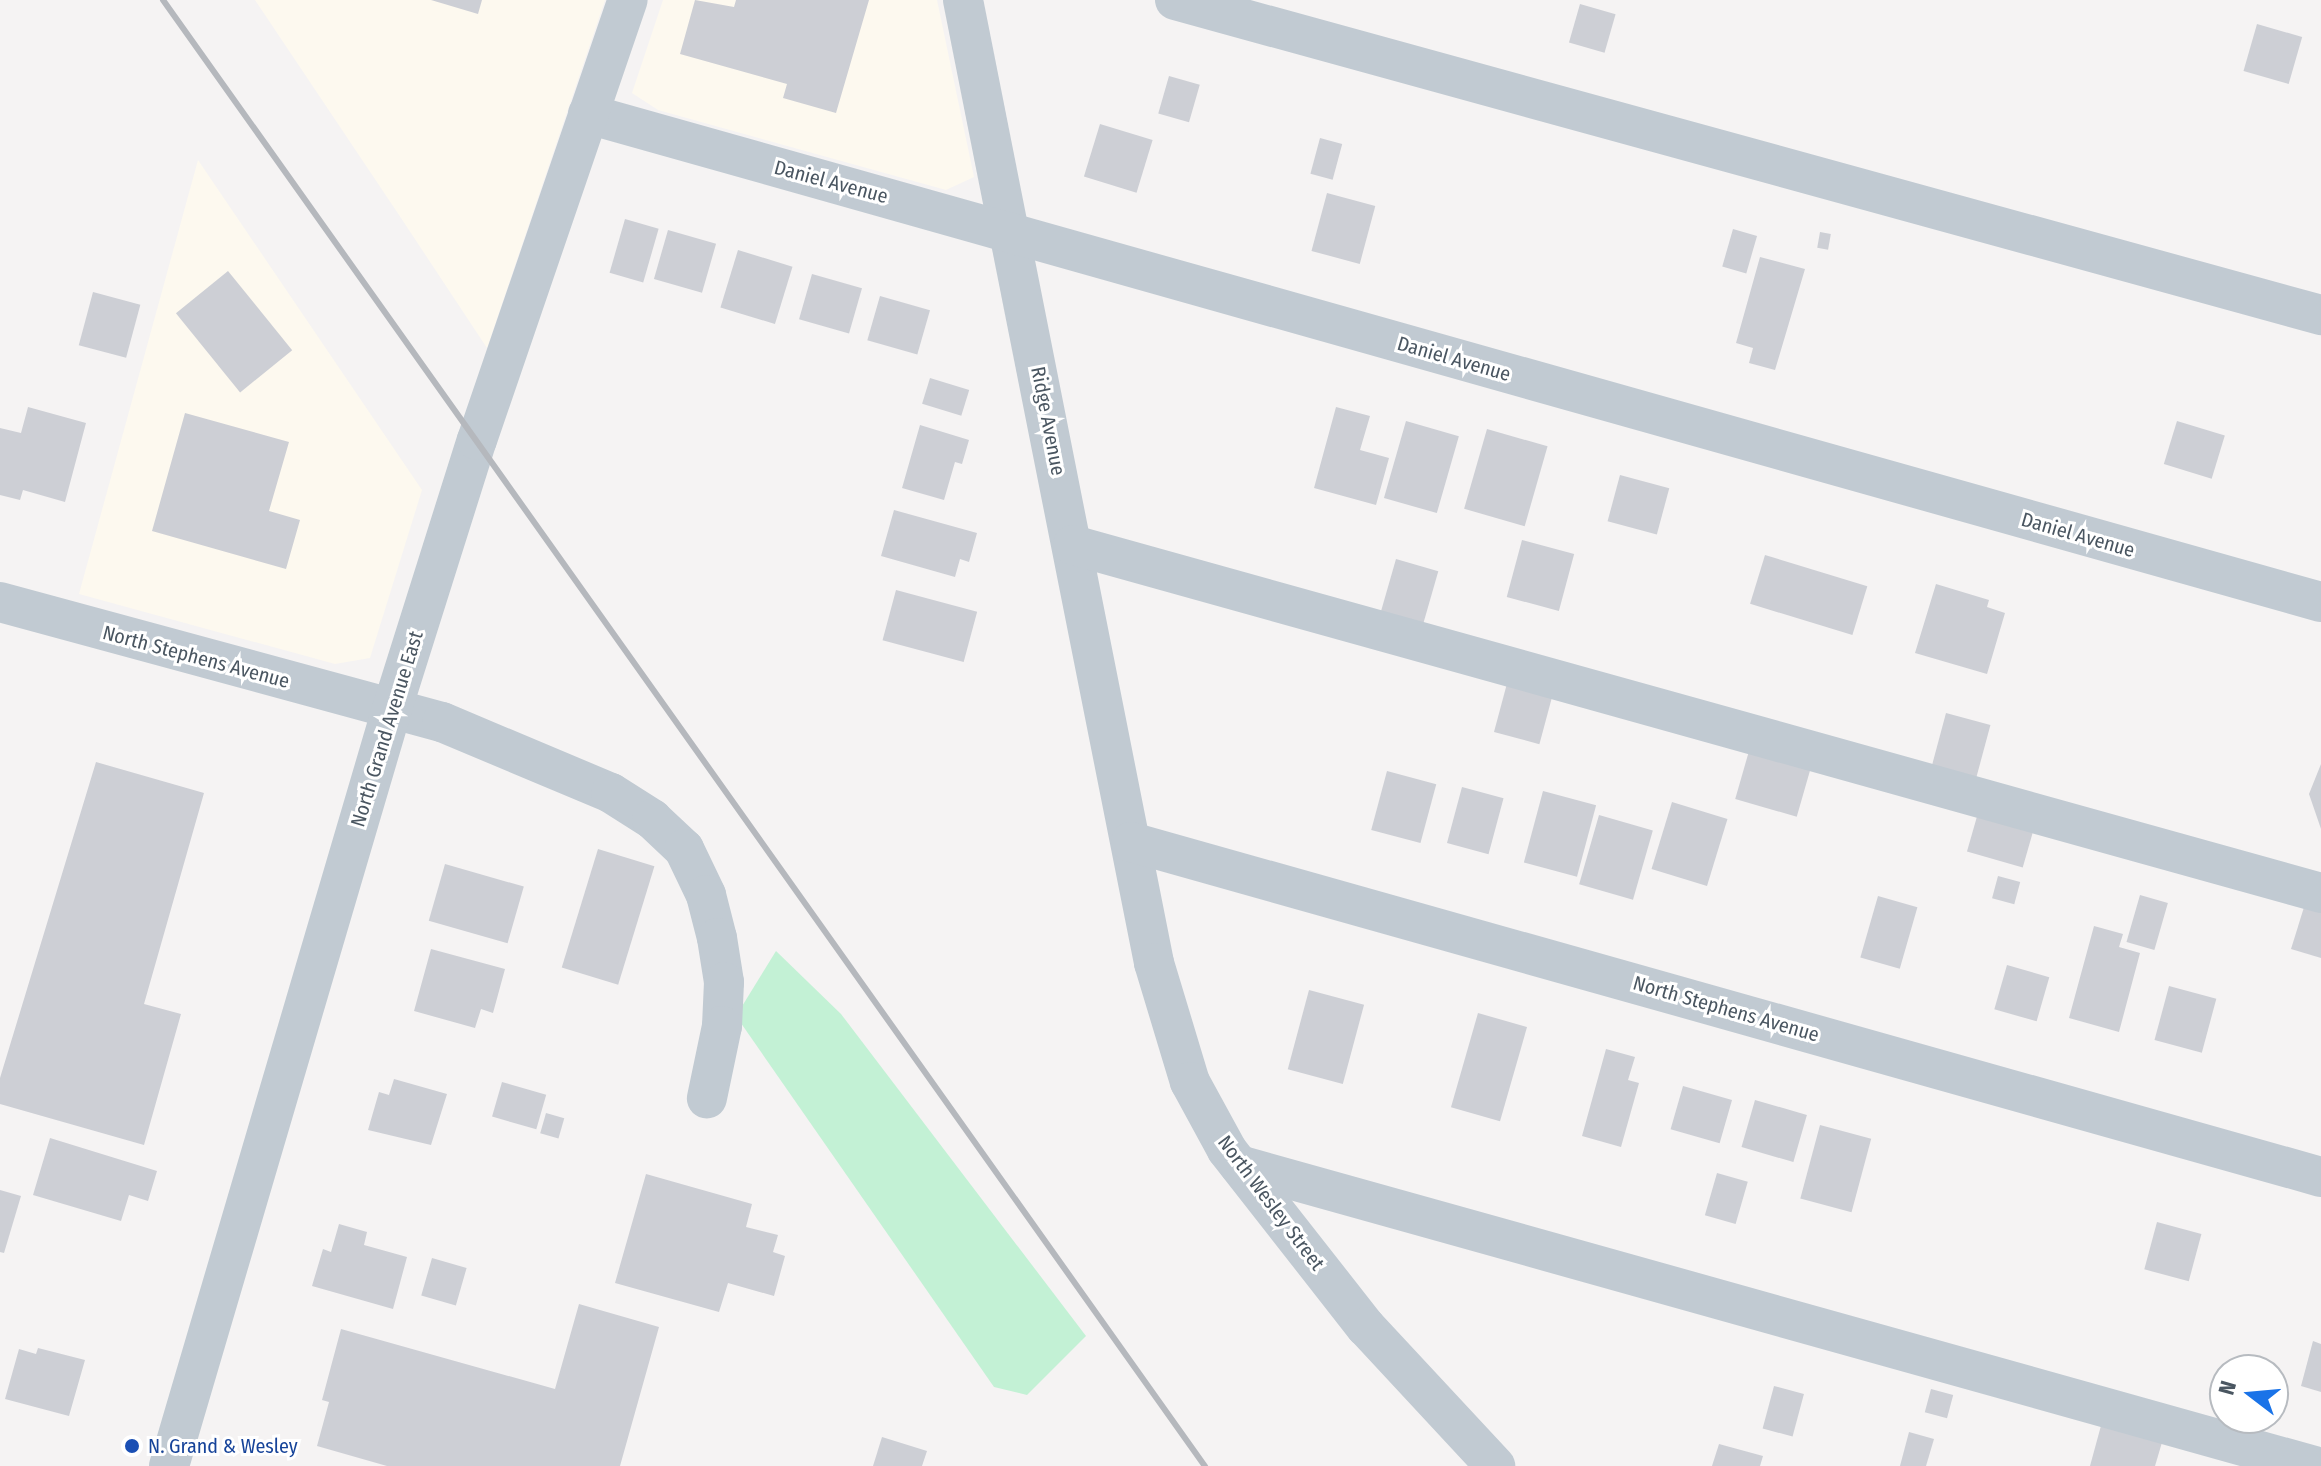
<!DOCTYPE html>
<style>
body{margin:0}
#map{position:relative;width:2321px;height:1466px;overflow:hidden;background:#f5f3f3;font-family:"Fira Sans Condensed",sans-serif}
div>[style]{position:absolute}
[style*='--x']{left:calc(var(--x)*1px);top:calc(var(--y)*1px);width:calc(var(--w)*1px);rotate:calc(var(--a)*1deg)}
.commercial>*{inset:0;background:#fdf9ef}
.green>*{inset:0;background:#c3f1d5}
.building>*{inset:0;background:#cdcfd5;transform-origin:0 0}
.minor>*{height:40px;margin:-20px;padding:0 20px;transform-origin:20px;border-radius:20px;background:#c1cad2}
.rail>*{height:6px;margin:-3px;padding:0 3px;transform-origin:3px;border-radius:3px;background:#b5b8bd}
.dots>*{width:22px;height:22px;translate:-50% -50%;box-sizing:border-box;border:4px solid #fff;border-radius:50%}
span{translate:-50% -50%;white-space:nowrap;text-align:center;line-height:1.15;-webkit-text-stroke:6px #fff;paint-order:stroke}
.street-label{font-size:20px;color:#4a5661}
.transit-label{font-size:20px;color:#164399}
.left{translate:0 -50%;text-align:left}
.north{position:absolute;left:2209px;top:1354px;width:80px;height:80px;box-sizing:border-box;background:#fff;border:2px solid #b7bbc0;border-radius:50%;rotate:286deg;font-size:22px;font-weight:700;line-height:32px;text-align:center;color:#4a5661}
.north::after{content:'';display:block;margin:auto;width:28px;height:36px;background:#1a73e8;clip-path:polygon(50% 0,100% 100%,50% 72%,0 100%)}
</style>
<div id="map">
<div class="commercial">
<i style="clip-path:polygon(255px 0,605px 0,487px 348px,401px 218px)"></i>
<i style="clip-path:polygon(663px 0,937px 0,974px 177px,946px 190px,658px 110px,632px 93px)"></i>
<i style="clip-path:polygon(198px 160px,422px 490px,370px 658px,335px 664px,79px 594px)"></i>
</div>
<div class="green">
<i style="clip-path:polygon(776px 951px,841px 1014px,1086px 1336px,1027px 1395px,994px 1387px,736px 1016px)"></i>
</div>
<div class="building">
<i style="clip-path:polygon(431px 0,482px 0,478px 14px)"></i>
<i style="clip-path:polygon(695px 0,734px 7px,736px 0,869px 0,836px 113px,783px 98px,787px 84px,680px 54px)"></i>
<i style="left:1580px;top:4px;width:37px;height:40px;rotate:16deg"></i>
<i style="left:2257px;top:24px;width:47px;height:49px;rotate:16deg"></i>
<i style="left:1169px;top:76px;width:32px;height:39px;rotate:16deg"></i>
<i style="left:1100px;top:124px;width:55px;height:55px;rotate:17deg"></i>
<i style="left:1320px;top:138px;width:23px;height:37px;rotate:15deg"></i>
<i style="left:1327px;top:193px;width:50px;height:60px;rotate:15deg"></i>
<i style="left:625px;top:219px;width:35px;height:56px;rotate:16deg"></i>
<i style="left:1733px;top:229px;width:25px;height:39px;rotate:16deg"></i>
<i style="left:668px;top:230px;width:50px;height:51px;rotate:16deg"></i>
<i style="left:1820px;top:232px;width:11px;height:16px;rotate:10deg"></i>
<i style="left:738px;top:250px;width:57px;height:60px;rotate:17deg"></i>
<i style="clip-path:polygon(1760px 257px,1805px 269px,1775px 370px,1749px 363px,1753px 348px,1736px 343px)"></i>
<i style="left:228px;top:271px;width:102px;height:67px;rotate:51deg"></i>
<i style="left:812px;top:274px;width:52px;height:47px;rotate:16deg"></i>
<i style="left:93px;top:292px;width:49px;height:55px;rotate:15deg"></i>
<i style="left:880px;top:296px;width:52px;height:46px;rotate:16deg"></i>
<i style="left:930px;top:378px;width:41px;height:27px;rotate:17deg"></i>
<i style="clip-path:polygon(28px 407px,86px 423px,65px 502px,23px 490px,20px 500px,0 495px,0 428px,21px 433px)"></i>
<i style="clip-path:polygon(1336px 407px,1370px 416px,1360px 450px,1389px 458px,1376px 505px,1314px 488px)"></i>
<i style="clip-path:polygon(185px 413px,289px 442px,269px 511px,300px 520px,286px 569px,152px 531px)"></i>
<i style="left:1406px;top:421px;width:55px;height:80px;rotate:16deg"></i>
<i style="left:2177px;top:421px;width:50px;height:45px;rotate:17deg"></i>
<i style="clip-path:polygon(920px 425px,969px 440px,962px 464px,955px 462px,944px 500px,902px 488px)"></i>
<i style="left:1487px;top:429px;width:63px;height:83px;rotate:16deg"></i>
<i style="left:1620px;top:475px;width:51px;height:48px;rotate:15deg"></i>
<i style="clip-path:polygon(894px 510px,977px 533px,969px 562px,960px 559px,955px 577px,881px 556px)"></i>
<i style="left:1522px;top:540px;width:54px;height:59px;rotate:15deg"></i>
<i style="left:1765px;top:555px;width:107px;height:51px;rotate:17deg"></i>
<i style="left:1396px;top:559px;width:44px;height:57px;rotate:16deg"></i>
<i style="clip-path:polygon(1936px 584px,1989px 600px,1987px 607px,2005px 613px,1987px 674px,1915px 653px)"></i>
<i style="left:896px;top:590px;width:84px;height:52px;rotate:15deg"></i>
<i style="left:1509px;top:676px;width:47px;height:58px;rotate:15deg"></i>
<i style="left:1946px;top:713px;width:46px;height:54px;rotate:15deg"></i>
<i style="left:1749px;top:751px;width:64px;height:50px;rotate:16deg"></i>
<i style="clip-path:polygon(96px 762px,204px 793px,144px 1004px,181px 1014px,144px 1145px,0 1104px,0 1078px)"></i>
<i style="clip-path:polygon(2321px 764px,2321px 829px,2309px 794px)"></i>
<i style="left:1387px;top:771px;width:51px;height:61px;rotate:15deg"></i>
<i style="left:1462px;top:787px;width:43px;height:58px;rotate:15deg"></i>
<i style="left:1543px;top:791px;width:55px;height:74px;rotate:15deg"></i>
<i style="left:1672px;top:802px;width:58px;height:70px;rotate:17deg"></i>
<i style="left:1978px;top:813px;width:58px;height:40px;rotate:16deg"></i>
<i style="left:1599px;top:815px;width:56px;height:72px;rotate:16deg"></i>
<i style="left:598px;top:849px;width:59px;height:124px;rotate:17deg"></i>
<i style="left:445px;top:864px;width:82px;height:59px;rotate:16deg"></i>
<i style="left:1998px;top:876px;width:23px;height:23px;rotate:15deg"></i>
<i style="left:2140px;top:895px;width:29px;height:49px;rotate:16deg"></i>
<i style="left:1878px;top:896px;width:41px;height:64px;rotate:16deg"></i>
<i style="clip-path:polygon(2305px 904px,2321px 908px,2321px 958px,2291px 949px)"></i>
<i style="clip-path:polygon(2094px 926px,2123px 934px,2119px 947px,2140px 953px,2119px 1032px,2069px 1018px)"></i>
<i style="clip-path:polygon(431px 949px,505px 969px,493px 1013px,481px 1009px,475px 1028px,414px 1011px)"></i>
<i style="left:2007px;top:965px;width:44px;height:46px;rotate:16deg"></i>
<i style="left:2169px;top:986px;width:49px;height:56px;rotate:15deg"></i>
<i style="left:1309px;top:990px;width:57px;height:82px;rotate:15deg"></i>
<i style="left:1478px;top:1013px;width:51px;height:98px;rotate:16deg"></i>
<i style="clip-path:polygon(1606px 1049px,1635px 1057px,1628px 1080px,1639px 1083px,1621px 1147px,1582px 1136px)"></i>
<i style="clip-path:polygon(394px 1079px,447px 1094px,431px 1145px,368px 1130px,379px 1092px,389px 1095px)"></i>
<i style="left:502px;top:1082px;width:46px;height:36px;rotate:16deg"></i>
<i style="left:1683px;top:1086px;width:51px;height:45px;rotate:16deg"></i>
<i style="left:1755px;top:1100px;width:54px;height:49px;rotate:16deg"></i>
<i style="left:546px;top:1113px;width:19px;height:21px;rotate:16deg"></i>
<i style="left:1820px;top:1125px;width:53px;height:76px;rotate:15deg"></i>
<i style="clip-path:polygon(50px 1138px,157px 1171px,148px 1201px,129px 1195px,121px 1221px,33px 1195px)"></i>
<i style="left:1717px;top:1173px;width:32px;height:44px;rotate:16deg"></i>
<i style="clip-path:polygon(646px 1174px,752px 1204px,746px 1227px,778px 1235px,773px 1252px,785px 1256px,774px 1296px,728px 1283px,719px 1312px,615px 1283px)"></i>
<i style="clip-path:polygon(0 1190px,21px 1196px,4px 1253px,0 1252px)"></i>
<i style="left:2157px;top:1222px;width:46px;height:49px;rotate:15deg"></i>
<i style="clip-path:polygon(339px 1224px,367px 1232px,364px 1245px,407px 1257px,393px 1309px,312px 1286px,323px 1249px,331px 1252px)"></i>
<i style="left:432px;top:1258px;width:36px;height:39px;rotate:16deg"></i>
<i style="clip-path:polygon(579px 1304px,659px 1327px,620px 1466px,387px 1466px,317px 1446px,329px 1402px,322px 1400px,341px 1329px,555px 1389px)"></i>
<i style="clip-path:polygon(2313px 1341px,2321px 1344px,2321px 1392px,2301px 1386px)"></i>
<i style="clip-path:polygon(38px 1348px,85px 1360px,69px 1416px,5px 1399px,19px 1349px,36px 1354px)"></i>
<i style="left:1774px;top:1386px;width:31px;height:44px;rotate:15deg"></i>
<i style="left:1931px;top:1389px;width:23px;height:24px;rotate:15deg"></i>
<i style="clip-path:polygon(2102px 1422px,2163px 1439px,2155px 1466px,2090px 1466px)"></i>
<i style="clip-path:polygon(1909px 1432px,1934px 1439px,1926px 1466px,1900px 1466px)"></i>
<i style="clip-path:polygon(882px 1437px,927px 1451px,922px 1466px,873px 1466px)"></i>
<i style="clip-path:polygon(1719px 1444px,1763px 1456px,1760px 1466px,1712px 1466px)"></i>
</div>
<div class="minor">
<i style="--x:963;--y:0;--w:982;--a:78.78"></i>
<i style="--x:1154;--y:963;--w:124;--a:73.2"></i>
<i style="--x:1190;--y:1082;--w:77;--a:61.4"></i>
<i style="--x:1227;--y:1150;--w:225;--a:51.9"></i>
<i style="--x:1366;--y:1327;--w:190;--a:47.1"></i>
<i style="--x:1175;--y:0;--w:1189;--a:15.37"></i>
<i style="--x:588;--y:114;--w:1800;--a:15.73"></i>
<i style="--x:1073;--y:545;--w:1296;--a:15.58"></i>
<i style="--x:0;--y:602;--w:458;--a:15.2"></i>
<i style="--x:442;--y:722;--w:183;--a:22.8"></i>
<i style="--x:611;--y:793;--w:49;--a:32.4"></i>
<i style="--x:652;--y:819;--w:44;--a:43.2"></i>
<i style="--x:684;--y:849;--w:51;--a:64.4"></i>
<i style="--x:706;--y:895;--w:44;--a:75.7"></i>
<i style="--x:717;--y:938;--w:45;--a:81"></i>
<i style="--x:724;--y:982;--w:44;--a:92.6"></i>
<i style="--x:722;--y:1026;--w:74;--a:101.8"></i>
<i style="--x:1131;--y:842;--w:1236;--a:15.72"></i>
<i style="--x:1239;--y:1165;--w:1116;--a:15.64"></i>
<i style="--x:169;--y:1466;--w:786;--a:-73.59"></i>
<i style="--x:391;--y:712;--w:285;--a:-72.5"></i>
<i style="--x:477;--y:440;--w:465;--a:-71.1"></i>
</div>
<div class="rail">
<i style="--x:163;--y:0;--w:1799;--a:54.6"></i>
</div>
<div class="dots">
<i style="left:132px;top:1446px;background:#1a4fb4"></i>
</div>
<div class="street-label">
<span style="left:831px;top:182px;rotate:15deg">Daniel Avenue</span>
<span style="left:1454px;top:359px;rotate:16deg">Daniel Avenue</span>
<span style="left:1048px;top:421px;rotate:79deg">Ridge Avenue</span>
<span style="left:2078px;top:535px;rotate:16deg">Daniel Avenue</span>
<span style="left:196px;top:657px;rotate:15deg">North Stephens Avenue</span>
<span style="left:387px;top:729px;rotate:-73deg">North Grand Avenue East</span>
<span style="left:1726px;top:1009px;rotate:16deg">North Stephens Avenue</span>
<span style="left:1271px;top:1203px;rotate:53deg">North Wesley Street</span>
</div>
<div class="transit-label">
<span class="left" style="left:148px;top:1446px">N. Grand &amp; Wesley</span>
</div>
<div class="north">N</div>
</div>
